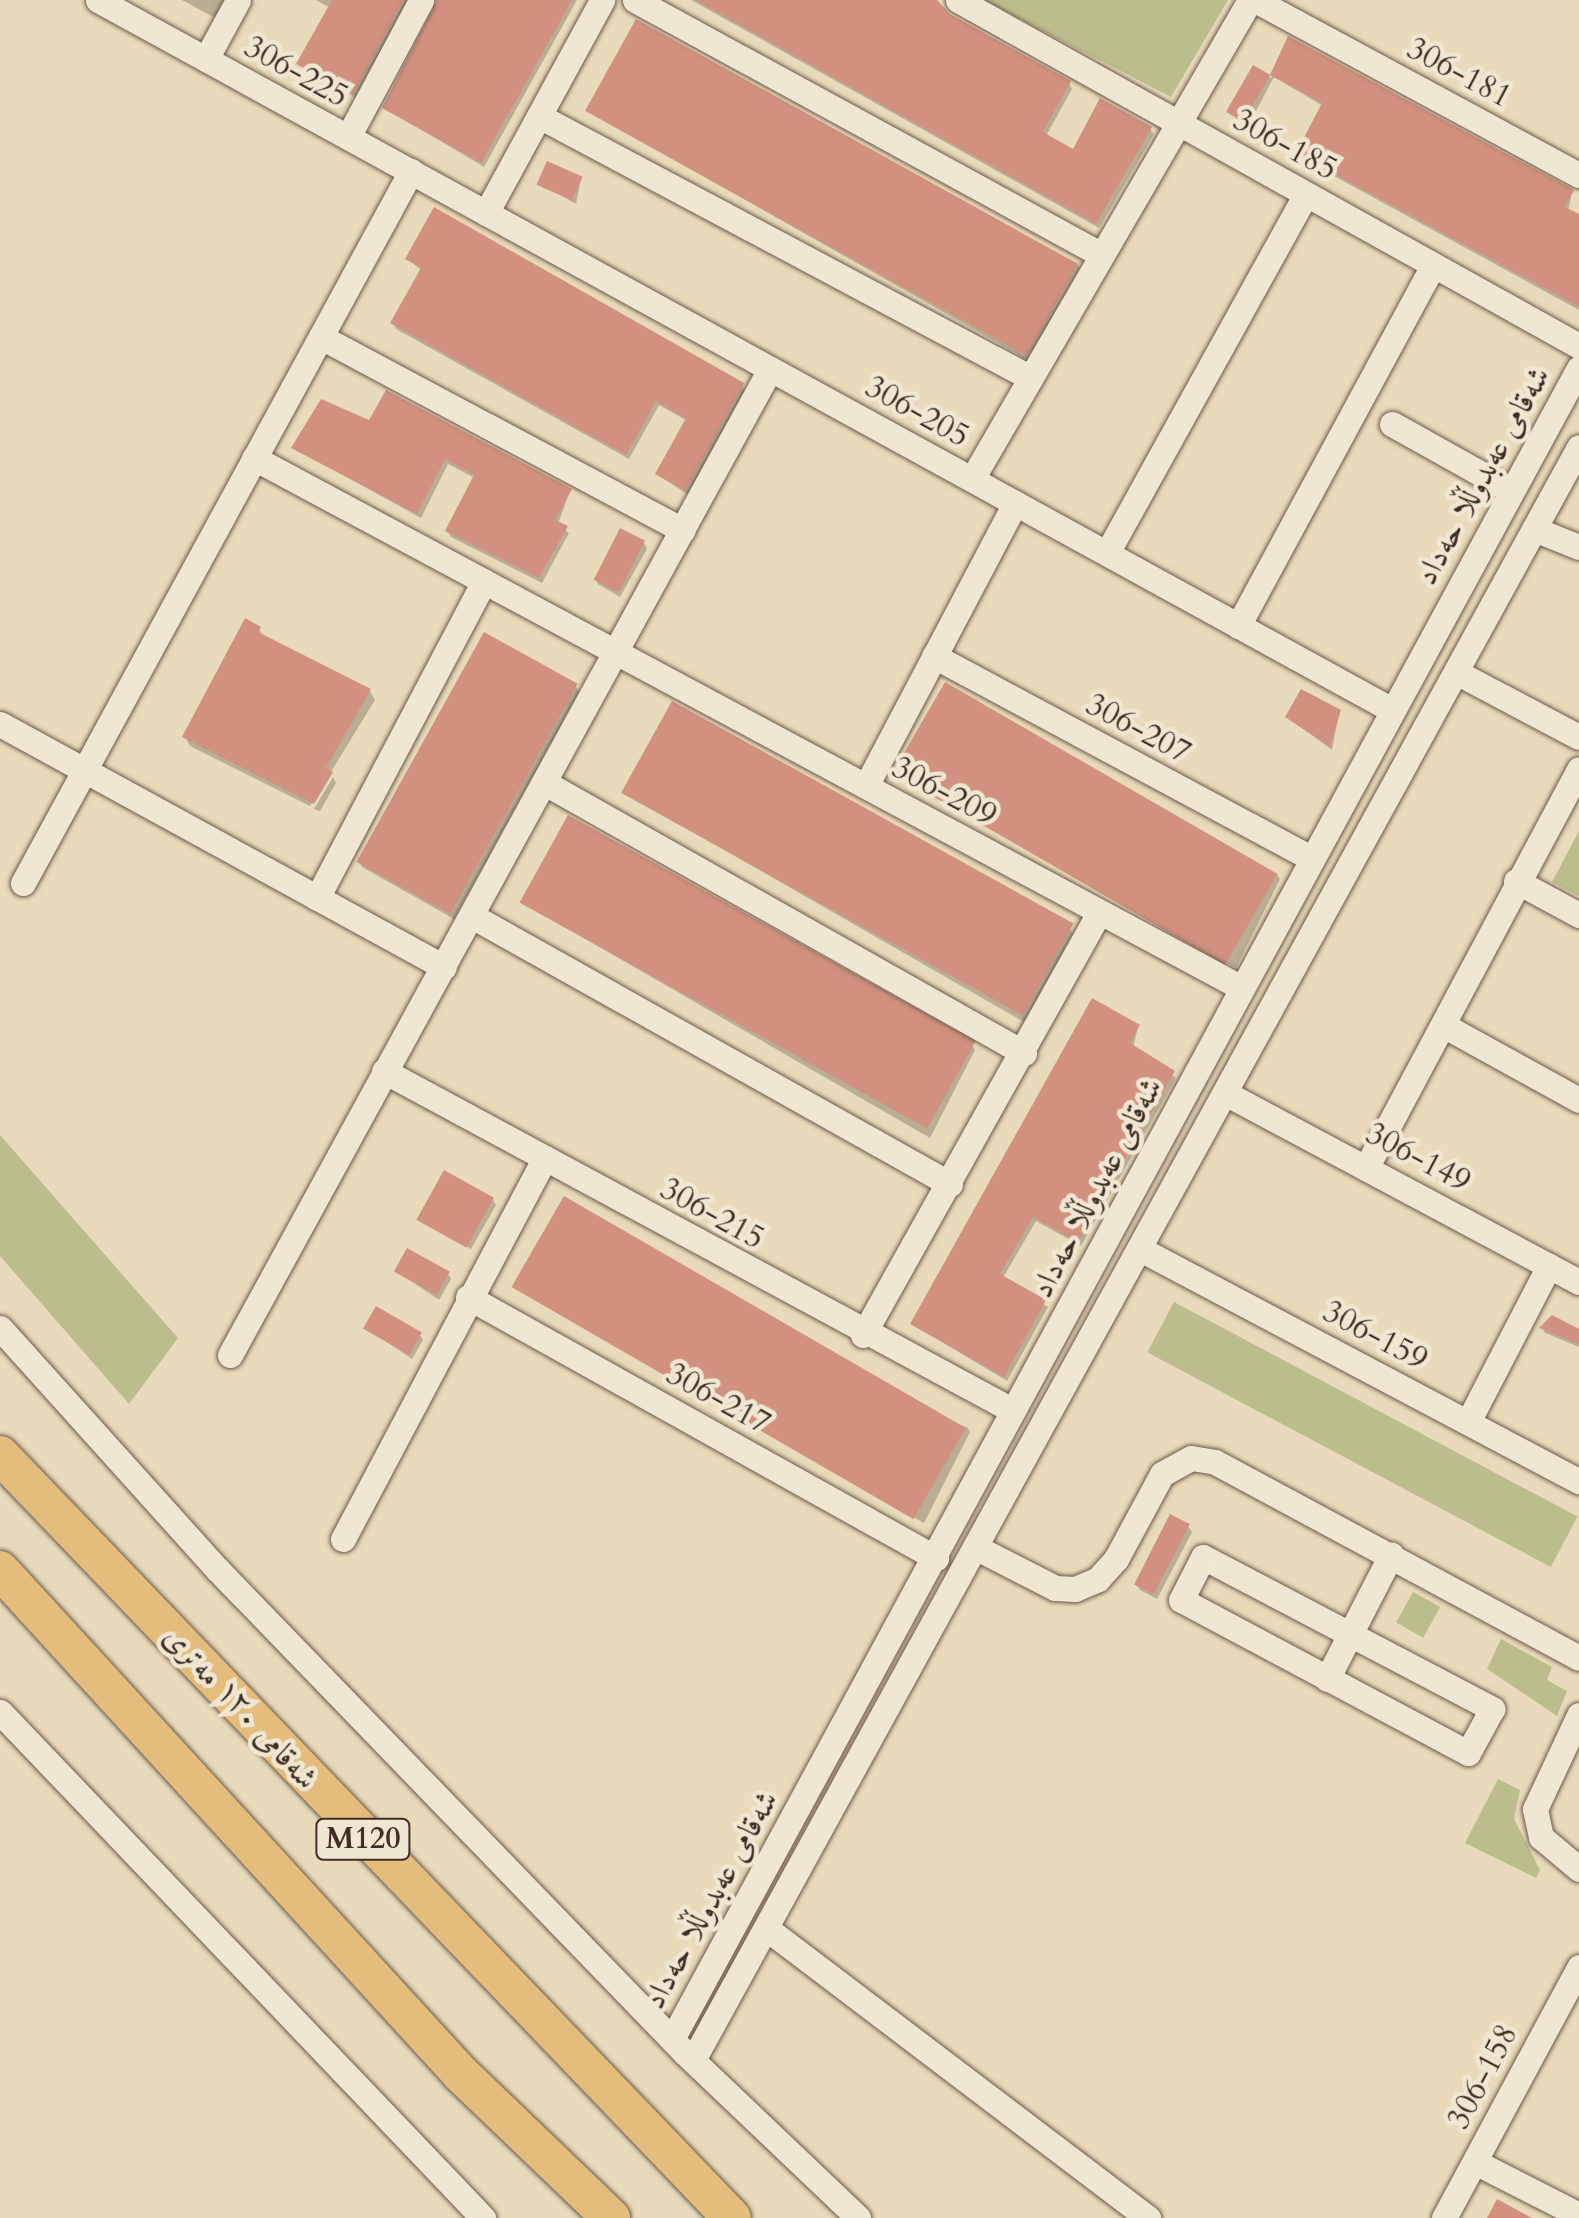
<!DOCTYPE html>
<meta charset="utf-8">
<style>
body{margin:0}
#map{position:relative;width:1579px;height:2218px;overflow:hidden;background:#e8daba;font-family:Cardo,Amiri,serif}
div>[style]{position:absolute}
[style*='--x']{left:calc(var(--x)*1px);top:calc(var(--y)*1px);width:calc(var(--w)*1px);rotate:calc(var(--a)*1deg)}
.green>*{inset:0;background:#bbbe8c;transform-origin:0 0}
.shadow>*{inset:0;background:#0003}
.building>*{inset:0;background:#d19080;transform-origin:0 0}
.roads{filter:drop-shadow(0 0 2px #6a584a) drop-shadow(0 0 2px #6a584a)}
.minor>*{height:25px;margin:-12.5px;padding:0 12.5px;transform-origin:12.5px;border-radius:12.5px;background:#f0e7d2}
.highway>*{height:38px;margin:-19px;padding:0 19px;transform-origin:19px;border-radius:19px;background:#e4bd7d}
span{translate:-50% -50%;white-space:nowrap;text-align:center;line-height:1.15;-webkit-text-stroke:9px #f0e7d2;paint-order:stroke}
.shield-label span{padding:2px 8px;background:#f0e7d2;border:2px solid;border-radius:8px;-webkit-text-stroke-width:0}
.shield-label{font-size:30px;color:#402d25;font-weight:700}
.street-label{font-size:32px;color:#402d25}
</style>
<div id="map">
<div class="green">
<i style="clip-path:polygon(983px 0,1228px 0,1171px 97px)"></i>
<i style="clip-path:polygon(1579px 831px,1579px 896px,1552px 882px)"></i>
<i style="clip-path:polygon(0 1135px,178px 1338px,129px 1404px,0 1256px)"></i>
<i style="left:1174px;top:1302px;width:457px;height:57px;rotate:28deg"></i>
<i style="left:1413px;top:1592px;width:31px;height:35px;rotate:29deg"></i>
<i style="clip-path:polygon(1501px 1639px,1552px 1667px,1547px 1680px,1567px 1691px,1557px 1716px,1487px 1669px)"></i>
<i style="clip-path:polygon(1498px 1779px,1520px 1790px,1514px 1819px,1540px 1870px,1536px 1878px,1465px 1843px)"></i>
</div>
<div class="shadow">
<i style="clip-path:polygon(182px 0,226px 0,215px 18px)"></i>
<i style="clip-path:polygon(316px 0,408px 0,356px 98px,299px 64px,330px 8px)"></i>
<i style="clip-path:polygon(436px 0,577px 0,484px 167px,385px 108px,438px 8px)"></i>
<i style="clip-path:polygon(691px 0,932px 0,948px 16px,1069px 83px,1072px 89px,1046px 136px,1074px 152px,1150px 129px,1154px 134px,1099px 228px)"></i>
<i style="clip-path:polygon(1289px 40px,1572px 192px,1568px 212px,1579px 217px,1579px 310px,1303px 159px,1299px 153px,1323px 106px,1274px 77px,1248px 126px,1235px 118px,1254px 69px,1271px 78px)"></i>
<i style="clip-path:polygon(588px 111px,1077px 263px,1080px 268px,1028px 360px)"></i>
<i style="clip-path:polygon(581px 179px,576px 204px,541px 184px)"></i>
<i style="clip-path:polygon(408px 259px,742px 385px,745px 391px,688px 495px,657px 474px,687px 421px,675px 414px,659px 405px,629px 459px,396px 329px,393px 323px,422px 271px)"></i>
<i style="clip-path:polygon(370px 423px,570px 491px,558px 524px,569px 533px,542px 583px,451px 537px,448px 531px,475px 478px,448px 464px,421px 518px,294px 448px)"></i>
<i style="clip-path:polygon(644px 543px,647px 549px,620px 597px,598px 584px,595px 579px)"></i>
<i style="clip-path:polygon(259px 629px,264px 638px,370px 691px,375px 700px,310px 806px,190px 746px,185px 737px)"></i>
<i style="clip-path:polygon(576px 686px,579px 692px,454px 919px,362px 867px,359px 862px)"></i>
<i style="clip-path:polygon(1339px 712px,1332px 750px,1288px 717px)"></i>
<i style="clip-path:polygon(899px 775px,1277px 874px,1280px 879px,1236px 968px)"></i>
<i style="clip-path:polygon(333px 777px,336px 783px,320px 811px,314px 809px)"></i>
<i style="clip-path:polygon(627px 794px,1070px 929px,1073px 934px,1024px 1022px)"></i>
<i style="clip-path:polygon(525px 904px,972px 1045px,975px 1050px,930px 1138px)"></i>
<i style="clip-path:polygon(1138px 1027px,1133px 1048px,1176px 1078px,1081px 1246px,1036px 1221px,1003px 1278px,1048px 1307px,1007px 1381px,912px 1324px)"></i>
<i style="clip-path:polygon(493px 1200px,496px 1205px,471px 1249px,419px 1220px)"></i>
<i style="clip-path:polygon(396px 1271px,448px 1274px,451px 1279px,439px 1300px)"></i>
<i style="clip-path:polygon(518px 1289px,967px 1427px,970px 1432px,924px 1523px)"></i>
<i style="clip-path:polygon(366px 1328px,420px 1335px,423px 1340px,412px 1359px)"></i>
<i style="clip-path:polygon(1542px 1328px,1579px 1332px,1579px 1347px,1545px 1333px)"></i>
<i style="clip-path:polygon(1188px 1526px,1192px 1532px,1157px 1599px,1140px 1590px,1136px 1584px)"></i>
</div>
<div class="building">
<i style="clip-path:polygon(332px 0,403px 0,353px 94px,296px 64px)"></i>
<i style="clip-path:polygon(437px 0,572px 0,481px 163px,382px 108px)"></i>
<i style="clip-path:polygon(695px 0,937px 0,950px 14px,1071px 81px,1043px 132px,1073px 149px,1100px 98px,1152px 127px,1096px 224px)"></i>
<i style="left:636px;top:19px;width:505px;height:105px;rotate:29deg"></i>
<i style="clip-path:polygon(1288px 36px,1574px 190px,1565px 207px,1579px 214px,1579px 307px,1296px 153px,1322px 103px,1270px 75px)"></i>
<i style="left:1253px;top:65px;width:20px;height:54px;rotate:30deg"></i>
<i style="left:547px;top:161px;width:39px;height:26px;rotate:24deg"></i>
<i style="clip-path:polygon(434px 207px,744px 383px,685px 491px,655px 474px,686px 418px,669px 409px,656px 401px,626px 455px,390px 323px,421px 268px,405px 259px)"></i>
<i style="clip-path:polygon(386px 390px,572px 489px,555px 520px,568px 526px,539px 578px,445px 531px,474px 475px,445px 459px,417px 514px,291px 448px,321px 399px,369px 420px)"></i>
<i style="left:620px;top:528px;width:28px;height:58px;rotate:27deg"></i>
<i style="clip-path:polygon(245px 618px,261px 627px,258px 632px,371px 689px,326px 768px,333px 772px,314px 804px,182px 737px)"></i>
<i style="left:484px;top:632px;width:107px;height:263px;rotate:29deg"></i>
<i style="left:945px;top:682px;width:384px;height:105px;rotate:30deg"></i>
<i style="clip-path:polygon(1301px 689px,1341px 710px,1330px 747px,1285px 717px)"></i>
<i style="left:672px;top:701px;width:459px;height:105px;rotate:29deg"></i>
<i style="left:568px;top:815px;width:466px;height:100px;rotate:29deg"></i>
<i style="clip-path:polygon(1092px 998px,1140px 1025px,1130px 1043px,1175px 1071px,1078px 1242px,1033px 1217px,1000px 1274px,1046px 1300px,1004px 1377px,910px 1324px)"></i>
<i style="left:444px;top:1170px;width:57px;height:57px;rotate:29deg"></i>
<i style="left:564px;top:1196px;width:464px;height:105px;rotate:30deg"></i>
<i style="left:407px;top:1248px;width:49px;height:27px;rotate:29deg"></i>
<i style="left:376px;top:1306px;width:53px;height:26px;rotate:30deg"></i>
<i style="clip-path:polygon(1552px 1315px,1579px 1329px,1579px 1344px,1539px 1328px)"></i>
<i style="left:1170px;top:1514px;width:22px;height:79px;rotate:27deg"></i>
<i style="clip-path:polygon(1497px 2199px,1532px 2218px,1487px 2218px)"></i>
</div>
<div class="roads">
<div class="minor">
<i style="--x:98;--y:0;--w:1476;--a:28.75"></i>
<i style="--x:635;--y:0;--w:532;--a:28.64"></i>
<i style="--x:958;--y:0;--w:711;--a:29.13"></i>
<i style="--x:1255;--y:0;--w:368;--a:28.4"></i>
<i style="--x:206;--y:59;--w:67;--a:-61.5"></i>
<i style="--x:539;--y:116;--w:557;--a:28.04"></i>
<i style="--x:348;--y:137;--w:155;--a:-61.9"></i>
<i style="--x:486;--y:213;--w:243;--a:-61.4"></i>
<i style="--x:321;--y:337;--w:410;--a:28.1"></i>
<i style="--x:1392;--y:424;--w:137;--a:29.2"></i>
<i style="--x:254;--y:458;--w:1121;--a:28.21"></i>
<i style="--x:972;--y:479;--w:554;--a:-59.87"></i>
<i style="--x:1534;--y:529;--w:48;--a:21.8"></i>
<i style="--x:1107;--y:553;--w:410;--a:-61"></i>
<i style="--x:1238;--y:626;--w:410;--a:-61.6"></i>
<i style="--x:934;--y:656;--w:429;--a:28.2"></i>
<i style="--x:1456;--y:672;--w:139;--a:27.9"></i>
<i style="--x:0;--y:724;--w:506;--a:28.69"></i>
<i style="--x:545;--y:783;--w:550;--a:29.41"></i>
<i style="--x:866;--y:786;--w:320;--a:-62.2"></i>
<i style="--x:1516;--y:881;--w:72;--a:28.4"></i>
<i style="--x:23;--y:883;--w:811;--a:-61.41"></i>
<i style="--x:317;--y:898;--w:358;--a:-62.2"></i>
<i style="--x:472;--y:916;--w:548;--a:29.28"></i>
<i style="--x:1443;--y:1025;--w:155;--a:28.9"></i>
<i style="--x:384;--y:1071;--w:714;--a:28.36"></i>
<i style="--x:1225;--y:1093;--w:401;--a:28.1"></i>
<i style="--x:1366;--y:1168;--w:452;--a:-61.9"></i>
<i style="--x:1140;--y:1249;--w:497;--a:27.9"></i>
<i style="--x:468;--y:1297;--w:536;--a:29.15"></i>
<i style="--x:0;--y:1328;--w:324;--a:48"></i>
<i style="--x:217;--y:1569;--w:673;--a:45.96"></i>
<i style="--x:685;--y:2053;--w:239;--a:43.6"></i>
<i style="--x:863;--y:1335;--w:484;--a:-60.8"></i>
<i style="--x:230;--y:1355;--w:1124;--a:-61.29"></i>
<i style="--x:1468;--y:1422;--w:176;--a:-62.6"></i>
<i style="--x:343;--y:1539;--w:431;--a:-62.1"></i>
<i style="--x:975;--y:1547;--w:90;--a:27.1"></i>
<i style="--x:1055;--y:1588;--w:20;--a:3"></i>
<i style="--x:1075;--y:1589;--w:25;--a:-23"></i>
<i style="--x:1098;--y:1579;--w:27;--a:-48"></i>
<i style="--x:1116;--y:1559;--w:97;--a:-61.6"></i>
<i style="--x:1162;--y:1474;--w:33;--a:-29"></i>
<i style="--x:1191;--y:1458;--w:24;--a:9"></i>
<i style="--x:1215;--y:1462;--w:413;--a:28.3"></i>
<i style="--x:1203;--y:1557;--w:327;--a:27.7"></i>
<i style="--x:1492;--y:1709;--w:50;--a:118.6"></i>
<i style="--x:1468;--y:1753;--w:325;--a:-151.9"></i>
<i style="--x:1181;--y:1600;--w:48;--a:-62.9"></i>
<i style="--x:1327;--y:1679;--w:140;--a:-62.7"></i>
<i style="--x:0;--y:1712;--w:700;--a:46.33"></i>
<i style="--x:1579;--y:1715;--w:104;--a:115.1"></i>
<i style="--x:1535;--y:1809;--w:29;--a:78"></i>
<i style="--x:1541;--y:1837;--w:50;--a:40.1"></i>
<i style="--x:766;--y:1928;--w:480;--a:37.2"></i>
<i style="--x:672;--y:2039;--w:1901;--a:-61.51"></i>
<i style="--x:693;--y:2060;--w:1840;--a:-61.22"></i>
<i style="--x:1475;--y:2162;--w:117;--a:27"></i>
<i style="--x:1444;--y:2218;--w:285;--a:-61.7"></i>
</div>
<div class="highway">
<i style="--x:0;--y:1455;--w:1057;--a:46.19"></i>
<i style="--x:0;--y:1570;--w:683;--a:47.55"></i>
<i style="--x:461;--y:2074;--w:208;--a:43.8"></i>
</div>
</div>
<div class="shield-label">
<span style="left:363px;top:1839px">M120</span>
</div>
<div class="street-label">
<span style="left:296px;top:72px;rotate:29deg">306-225</span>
<span style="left:1459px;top:73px;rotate:28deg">306-181</span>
<span style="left:1285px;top:145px;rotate:29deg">306-185</span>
<span style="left:917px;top:412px;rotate:29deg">306-205</span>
<span style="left:1483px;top:476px;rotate:-61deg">شەقامی عەبدوڵڵا حەداد</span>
<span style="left:1138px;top:729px;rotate:28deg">306-207</span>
<span style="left:944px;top:792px;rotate:28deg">306-209</span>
<span style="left:1418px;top:1158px;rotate:28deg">306-149</span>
<span style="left:1097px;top:1188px;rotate:-62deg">شەقامی عەبدوڵڵا حەداد</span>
<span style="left:712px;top:1214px;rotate:29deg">306-215</span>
<span style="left:1375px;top:1336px;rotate:28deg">306-159</span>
<span style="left:718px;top:1399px;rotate:29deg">306-217</span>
<span style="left:240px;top:1708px;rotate:47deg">شەقامی ١٢٠ مەتری</span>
<span style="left:711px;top:1900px;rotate:-61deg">شەقامی عەبدوڵڵا حەداد</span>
<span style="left:1483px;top:2077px;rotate:-62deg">306-158</span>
</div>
</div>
